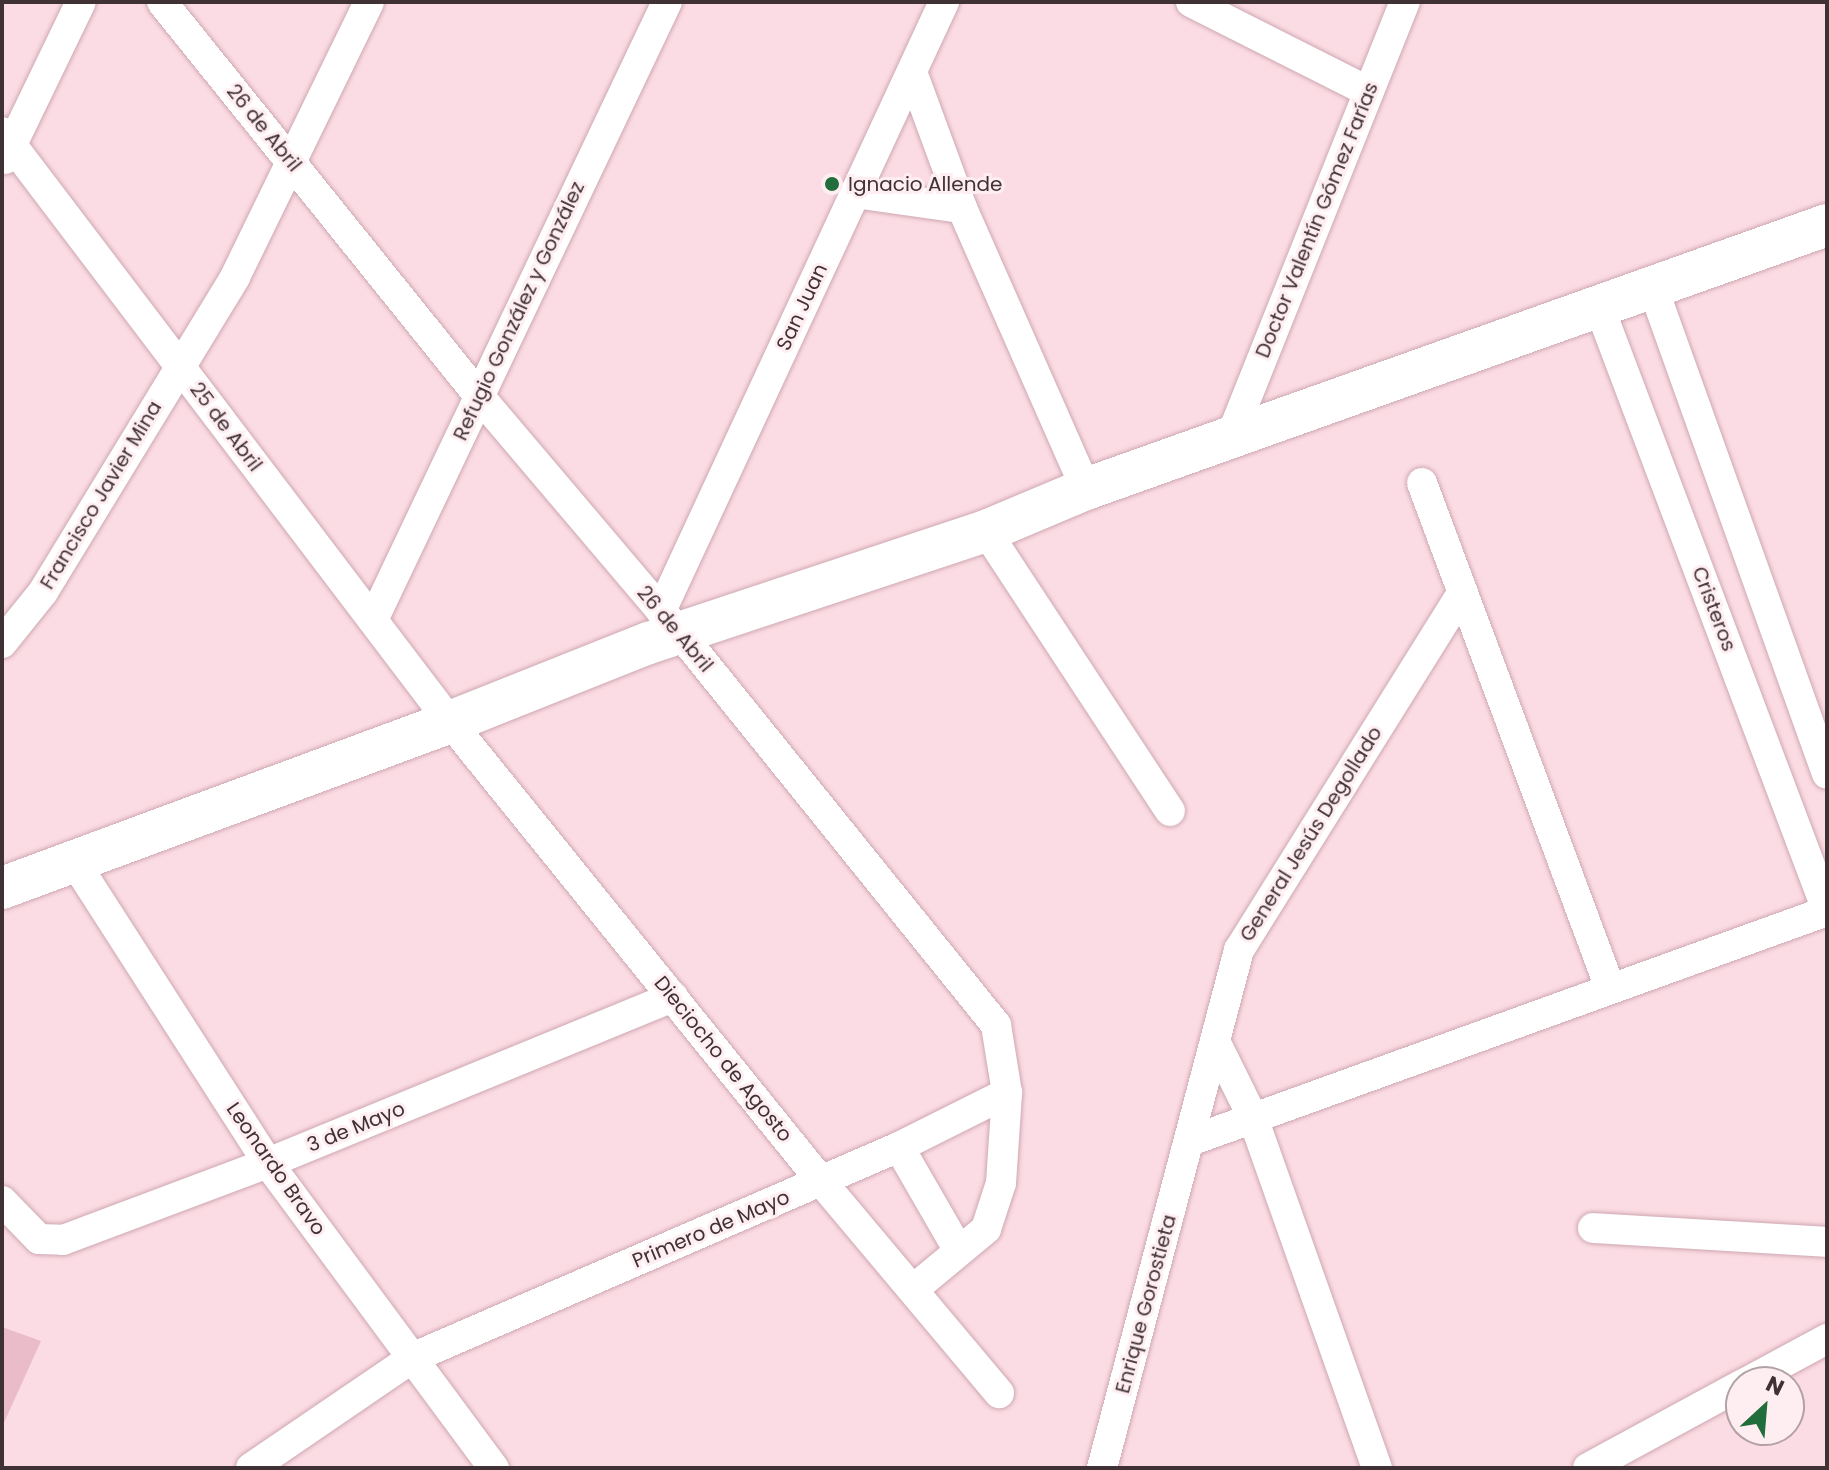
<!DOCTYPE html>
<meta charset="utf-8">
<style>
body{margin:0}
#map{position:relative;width:1829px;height:1470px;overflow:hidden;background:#fcdce4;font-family:Poppins,sans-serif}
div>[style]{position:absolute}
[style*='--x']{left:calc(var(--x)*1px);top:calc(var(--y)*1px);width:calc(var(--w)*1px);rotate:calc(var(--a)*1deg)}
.green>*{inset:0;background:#eabcc9}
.roads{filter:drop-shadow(0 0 2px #cea8b2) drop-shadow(0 0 2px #cea8b2)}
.minor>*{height:30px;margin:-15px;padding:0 15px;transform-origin:15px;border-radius:15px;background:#fff}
.secondary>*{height:42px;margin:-21px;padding:0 21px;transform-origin:21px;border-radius:21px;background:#fff}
.dots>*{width:22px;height:22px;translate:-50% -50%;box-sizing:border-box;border:4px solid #feeef2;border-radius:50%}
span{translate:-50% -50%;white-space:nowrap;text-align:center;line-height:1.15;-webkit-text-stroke:6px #feeef2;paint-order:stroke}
.street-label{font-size:20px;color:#403135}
.poi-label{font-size:20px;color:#403135}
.left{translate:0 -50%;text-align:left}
.frame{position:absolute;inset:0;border:4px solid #403135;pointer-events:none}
.north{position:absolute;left:1725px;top:1366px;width:80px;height:80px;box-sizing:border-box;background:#feeef2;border:2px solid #b2a2a6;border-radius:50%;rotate:26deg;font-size:22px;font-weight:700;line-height:32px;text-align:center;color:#403135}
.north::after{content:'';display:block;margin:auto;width:28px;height:36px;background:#226d3c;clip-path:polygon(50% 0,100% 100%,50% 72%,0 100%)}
</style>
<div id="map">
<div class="green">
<i style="clip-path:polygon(2px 1327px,41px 1341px,2px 1427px)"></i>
</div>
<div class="roads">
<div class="minor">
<i style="--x:162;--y:2;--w:506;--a:51.18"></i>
<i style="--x:479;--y:396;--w:309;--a:49.7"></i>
<i style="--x:679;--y:632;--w:505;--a:51.11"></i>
<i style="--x:996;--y:1025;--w:69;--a:80.8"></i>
<i style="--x:1007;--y:1093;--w:90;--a:93.8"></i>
<i style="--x:1001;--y:1183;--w:48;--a:108.1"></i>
<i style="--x:986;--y:1229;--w:92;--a:140.3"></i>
<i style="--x:1191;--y:2;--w:199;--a:26.8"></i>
<i style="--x:912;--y:72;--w:145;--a:69.8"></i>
<i style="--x:962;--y:208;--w:307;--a:66.2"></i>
<i style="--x:2;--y:132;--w:741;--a:52.79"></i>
<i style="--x:450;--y:722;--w:590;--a:51.05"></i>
<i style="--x:821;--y:1181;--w:277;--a:50"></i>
<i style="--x:5;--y:159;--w:174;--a:-64.2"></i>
<i style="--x:855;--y:193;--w:108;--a:8"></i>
<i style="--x:1653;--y:288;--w:516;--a:70.3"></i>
<i style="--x:1600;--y:309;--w:642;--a:69.31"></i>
<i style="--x:1230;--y:439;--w:471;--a:-68.2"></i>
<i style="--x:1422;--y:483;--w:539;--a:69.58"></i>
<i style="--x:986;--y:531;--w:335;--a:56.7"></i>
<i style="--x:661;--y:611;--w:672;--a:-65.08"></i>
<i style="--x:373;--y:620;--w:684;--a:-64.56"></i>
<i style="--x:2;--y:643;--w:65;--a:-51.2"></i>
<i style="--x:43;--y:592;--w:369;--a:-58.6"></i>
<i style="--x:235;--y:277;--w:306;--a:-64"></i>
<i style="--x:74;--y:861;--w:359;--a:57.3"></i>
<i style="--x:268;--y:1163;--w:380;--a:53.5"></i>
<i style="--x:1215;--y:1041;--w:86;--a:63.7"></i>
<i style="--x:1253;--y:1118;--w:371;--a:70.5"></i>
<i style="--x:1190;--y:1141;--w:677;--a:-19.85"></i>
<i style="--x:899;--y:1147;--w:120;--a:60"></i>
<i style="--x:2;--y:1201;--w:53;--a:45.8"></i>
<i style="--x:39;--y:1239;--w:24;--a:2"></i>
<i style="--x:63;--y:1240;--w:219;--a:-20.6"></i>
<i style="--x:268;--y:1163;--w:438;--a:-22.3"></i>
<i style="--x:1593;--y:1228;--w:234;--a:3.4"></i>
<i style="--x:1747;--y:1382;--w:91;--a:-28.3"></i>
<i style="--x:251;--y:1468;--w:195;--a:-34.3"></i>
<i style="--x:412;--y:1358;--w:531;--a:-23.43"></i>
<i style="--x:899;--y:1147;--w:121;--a:-26.6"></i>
<i style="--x:1102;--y:1468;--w:536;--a:-75.19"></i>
<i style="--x:1239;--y:950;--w:422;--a:-58"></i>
<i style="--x:1588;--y:1468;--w:174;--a:-28.5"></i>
</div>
<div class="secondary">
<i style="--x:2;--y:888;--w:478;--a:-20.3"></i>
<i style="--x:450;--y:722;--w:214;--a:-21.7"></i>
<i style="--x:649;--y:643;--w:355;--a:-18.4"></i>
<i style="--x:986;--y:531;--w:108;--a:-22.8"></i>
<i style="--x:1086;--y:489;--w:787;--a:-19.61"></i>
</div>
</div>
<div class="dots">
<i style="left:832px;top:184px;background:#226d3c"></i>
</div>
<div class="street-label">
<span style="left:264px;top:128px;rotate:51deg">26 de Abril</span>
<span style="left:1317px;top:220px;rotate:-68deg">Doctor Valentín Gómez Farías</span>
<span style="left:802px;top:307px;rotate:-65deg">San Juan</span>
<span style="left:519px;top:311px;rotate:-65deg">Refugio González y González</span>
<span style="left:226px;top:427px;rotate:53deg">25 de Abril</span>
<span style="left:101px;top:495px;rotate:-59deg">Francisco Javier Mina</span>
<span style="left:1714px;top:609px;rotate:69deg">Cristeros</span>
<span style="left:675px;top:629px;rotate:50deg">26 de Abril</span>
<span style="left:1311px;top:834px;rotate:-58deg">General Jesús Degollado</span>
<span style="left:723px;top:1059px;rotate:51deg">Dieciocho de Agosto</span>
<span style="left:356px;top:1127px;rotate:-22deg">3 de Mayo</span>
<span style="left:276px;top:1169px;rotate:55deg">Leonardo Bravo</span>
<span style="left:711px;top:1229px;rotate:-23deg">Primero de Mayo</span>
<span style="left:1146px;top:1304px;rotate:-75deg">Enrique Gorostieta</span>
</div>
<div class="poi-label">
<span class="left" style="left:848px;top:184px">Ignacio Allende</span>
</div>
<div class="frame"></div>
<div class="north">N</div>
</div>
